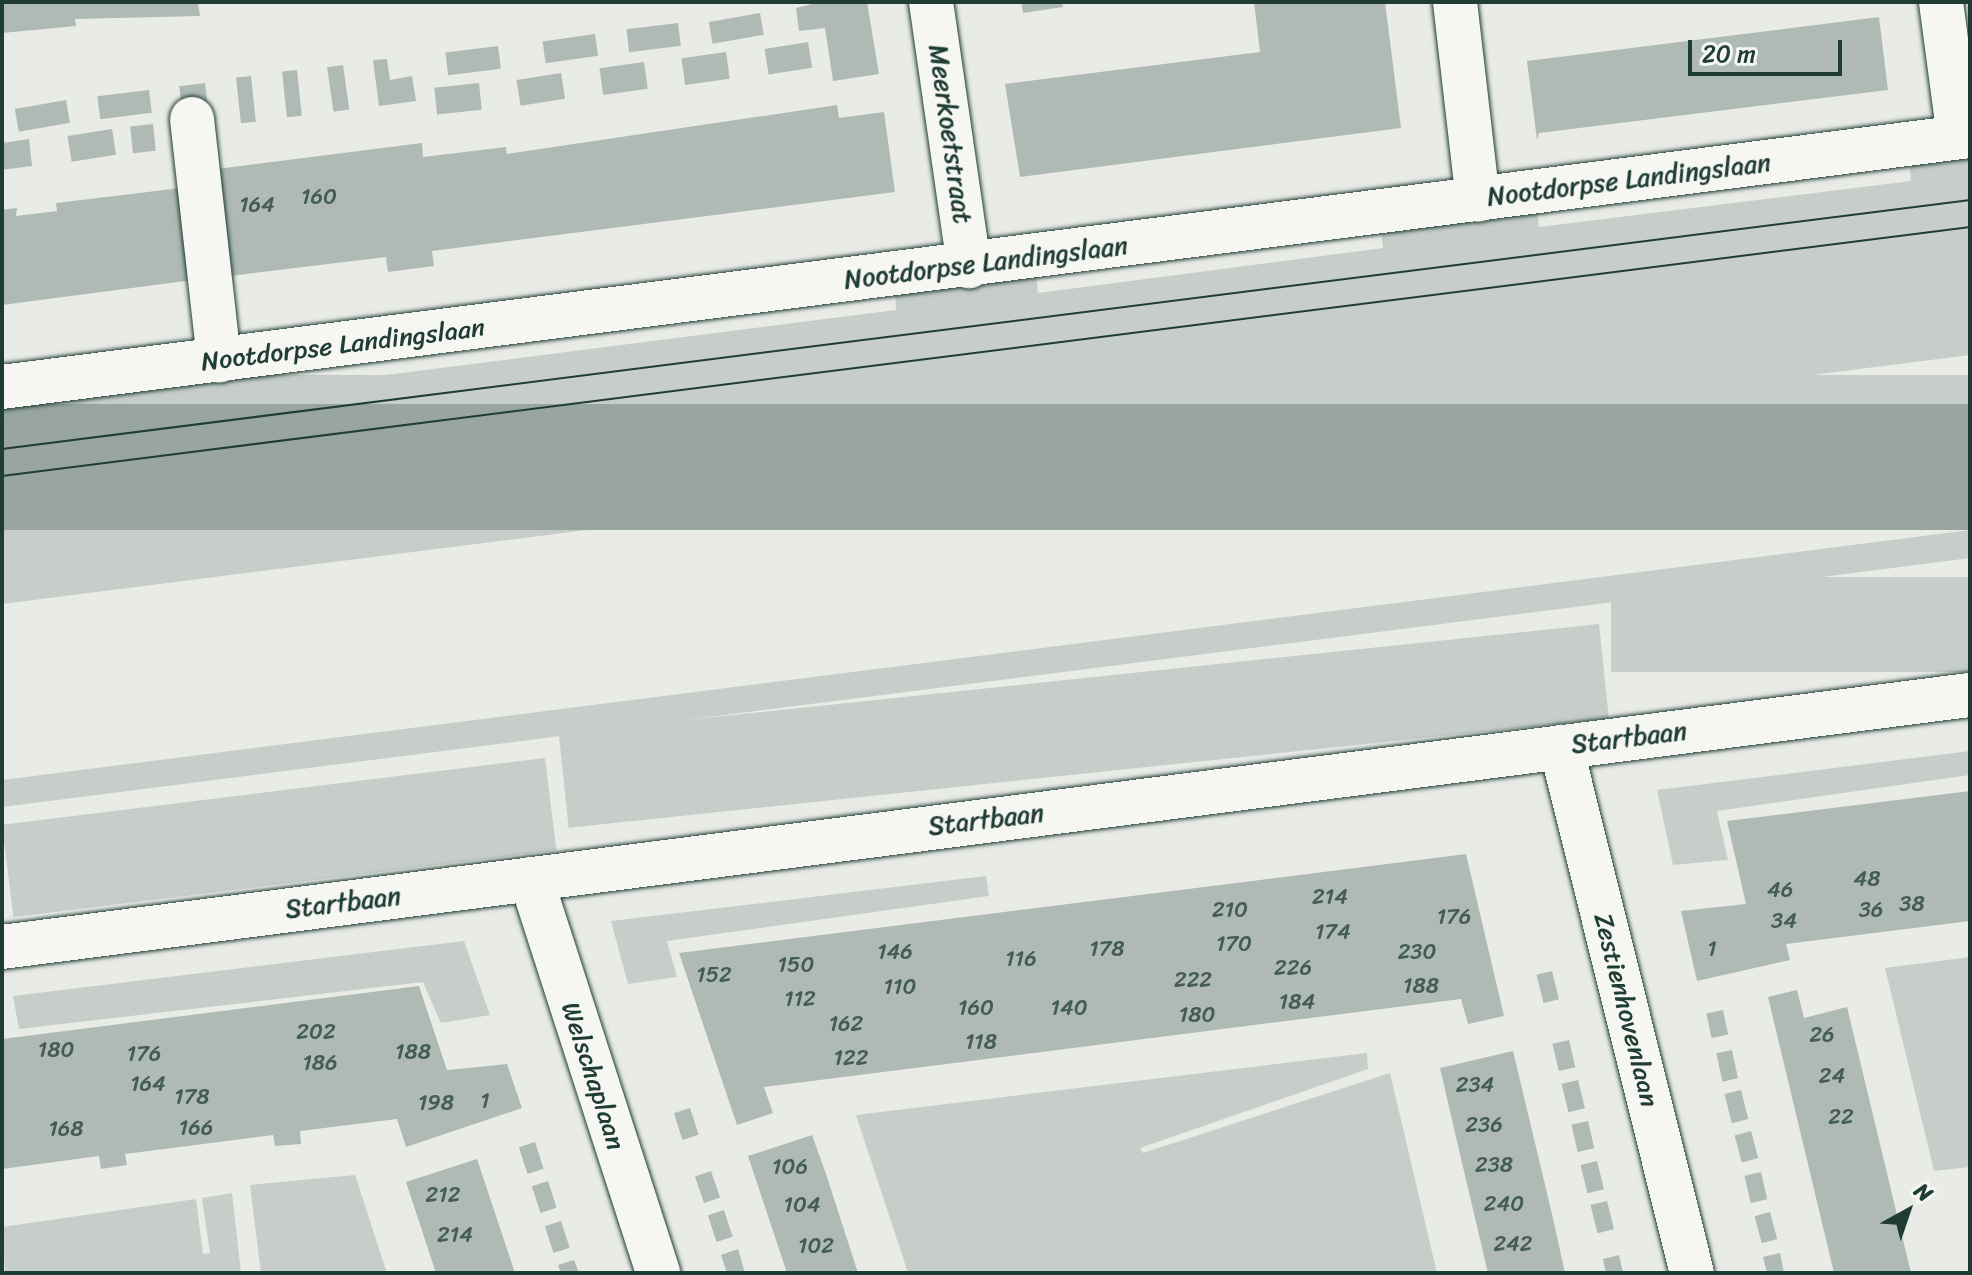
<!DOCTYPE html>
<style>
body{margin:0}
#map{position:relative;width:1972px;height:1275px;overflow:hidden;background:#e9ebe7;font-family:Sriracha,sans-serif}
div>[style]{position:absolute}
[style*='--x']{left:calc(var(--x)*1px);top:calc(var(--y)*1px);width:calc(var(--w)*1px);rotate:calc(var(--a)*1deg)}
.green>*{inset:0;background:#c7cec9;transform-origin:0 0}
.water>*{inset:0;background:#99a6a0;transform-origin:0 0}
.building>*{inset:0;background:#b0bab5;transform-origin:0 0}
.roads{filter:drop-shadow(0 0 2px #1f3d34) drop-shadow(0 0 2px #1f3d34)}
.minor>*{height:44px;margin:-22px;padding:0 22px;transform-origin:22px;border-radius:22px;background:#f6f6f2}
.tram>*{height:2px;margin:-1px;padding:0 1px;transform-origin:1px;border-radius:1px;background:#1f3d34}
span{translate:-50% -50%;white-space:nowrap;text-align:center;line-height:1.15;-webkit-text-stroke:6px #f6f6f2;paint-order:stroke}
.number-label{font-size:22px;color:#435c54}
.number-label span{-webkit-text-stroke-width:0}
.street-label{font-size:26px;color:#1f3d34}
.frame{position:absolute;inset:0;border:4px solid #1f3d34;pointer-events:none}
.north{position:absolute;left:1868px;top:1171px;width:80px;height:80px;-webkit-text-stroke:6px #f6f6f2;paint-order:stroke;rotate:40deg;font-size:22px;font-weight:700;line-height:32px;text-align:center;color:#1f3d34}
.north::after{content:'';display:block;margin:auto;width:28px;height:36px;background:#1f3d34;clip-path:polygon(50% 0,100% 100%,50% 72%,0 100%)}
.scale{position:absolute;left:1688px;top:40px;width:154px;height:36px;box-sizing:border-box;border:4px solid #1f3d34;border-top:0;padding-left:10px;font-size:24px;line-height:28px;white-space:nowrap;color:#1f3d34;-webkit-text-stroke:6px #f6f6f2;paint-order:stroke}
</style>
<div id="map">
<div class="green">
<i style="clip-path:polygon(1970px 154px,1970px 355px,2px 604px,2px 424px,896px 310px,895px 292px,1036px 274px,1038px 293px,1383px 248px,1381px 230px,1537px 208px,1539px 227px,1911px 181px,1909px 161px)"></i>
<i style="left:1970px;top:375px;width:29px;height:1984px;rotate:90deg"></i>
<i style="clip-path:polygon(1970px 530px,1970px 558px,1652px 599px,1650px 589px,1622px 592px,1622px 601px,2px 807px,2px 780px)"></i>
<i style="left:1970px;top:577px;width:95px;height:359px;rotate:90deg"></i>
<i style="left:1599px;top:624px;width:95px;height:1046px;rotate:84deg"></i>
<i style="clip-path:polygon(1970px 751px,1970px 775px,1717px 811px,1728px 860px,1673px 865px,1657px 790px)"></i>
<i style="left:545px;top:758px;width:93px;height:547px;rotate:83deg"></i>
<i style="clip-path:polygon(986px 876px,989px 896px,667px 941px,677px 977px,628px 984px,611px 921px)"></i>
<i style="clip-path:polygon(464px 941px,490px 1015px,441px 1023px,423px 982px,19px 1029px,13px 996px)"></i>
<i style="clip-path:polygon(1970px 957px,1970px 1167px,1934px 1171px,1885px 968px)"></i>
<i style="clip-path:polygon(1367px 1053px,1368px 1069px,1140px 1148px,1143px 1153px,1390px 1073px,1437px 1273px,908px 1273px,856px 1115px)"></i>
<i style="clip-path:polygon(355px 1175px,387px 1273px,261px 1273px,250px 1185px)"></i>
<i style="clip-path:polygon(232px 1193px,241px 1273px,5px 1273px,2px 1227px,196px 1199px,203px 1254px,210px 1253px,202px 1198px)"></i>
</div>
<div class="water">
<i style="left:1970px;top:404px;width:126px;height:1984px;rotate:90deg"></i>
</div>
<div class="building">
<i style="clip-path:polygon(2px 2px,198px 2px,200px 16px,75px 19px,76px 26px,2px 33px)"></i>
<i style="clip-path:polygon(820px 2px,867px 2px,879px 74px,833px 81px,825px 28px,799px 31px,796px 8px)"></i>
<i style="clip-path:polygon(1021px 2px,1062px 2px,1063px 7px,1023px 13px)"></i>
<i style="clip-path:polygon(1254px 2px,1385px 2px,1401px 128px,1020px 177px,1005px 84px,1260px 52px)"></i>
<i style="left:760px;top:13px;width:22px;height:52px;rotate:80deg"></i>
<i style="clip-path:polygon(1879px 17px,1888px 90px,1539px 133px,1537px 140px,1527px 61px)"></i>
<i style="left:678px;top:23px;width:23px;height:52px;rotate:83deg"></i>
<i style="left:595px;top:34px;width:22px;height:53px;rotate:82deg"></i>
<i style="left:808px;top:42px;width:26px;height:44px;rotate:81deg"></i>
<i style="left:498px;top:46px;width:23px;height:53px;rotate:83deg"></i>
<i style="left:726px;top:52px;width:27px;height:45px;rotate:82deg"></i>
<i style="clip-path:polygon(387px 59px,390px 80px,412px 76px,416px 101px,379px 106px,373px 60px)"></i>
<i style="left:644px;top:62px;width:27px;height:45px;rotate:82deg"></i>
<i style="left:343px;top:65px;width:45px;height:16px;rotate:82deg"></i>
<i style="left:297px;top:70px;width:46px;height:15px;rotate:84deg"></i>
<i style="left:561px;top:73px;width:26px;height:45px;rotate:81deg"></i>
<i style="left:251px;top:76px;width:46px;height:15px;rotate:84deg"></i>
<i style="left:205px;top:83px;width:23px;height:26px;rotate:83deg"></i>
<i style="left:479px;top:83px;width:27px;height:45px;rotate:84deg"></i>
<i style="left:149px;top:90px;width:23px;height:52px;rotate:83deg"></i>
<i style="left:66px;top:100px;width:23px;height:52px;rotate:80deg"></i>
<i style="clip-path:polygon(837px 105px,839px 118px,884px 112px,895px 192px,432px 251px,434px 266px,388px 272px,386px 257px,222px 277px,209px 170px,422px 143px,423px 157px,506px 147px,507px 154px)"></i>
<i style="left:153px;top:124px;width:27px;height:23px;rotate:84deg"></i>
<i style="left:112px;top:129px;width:26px;height:45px;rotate:81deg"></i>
<i style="clip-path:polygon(29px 139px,32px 166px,2px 170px,2px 143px)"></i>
<i style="clip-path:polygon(181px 188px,193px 280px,2px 305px,2px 210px,17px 208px,16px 216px,57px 211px,56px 203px)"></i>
<i style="clip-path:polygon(1970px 791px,1970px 921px,1786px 944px,1790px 960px,1697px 981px,1681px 911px,1746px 904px,1727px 821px)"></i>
<i style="clip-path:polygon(1466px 854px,1504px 1016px,1468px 1024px,1461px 999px,764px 1087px,773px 1113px,737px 1125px,679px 953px)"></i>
<i style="left:1552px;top:971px;width:29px;height:16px;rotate:76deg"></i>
<i style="clip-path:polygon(419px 986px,447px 1070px,507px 1064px,522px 1108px,406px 1147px,397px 1119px,300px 1131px,301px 1144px,275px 1146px,273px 1135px,125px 1154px,127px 1165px,101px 1169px,99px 1156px,2px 1169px,2px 1039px)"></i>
<i style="clip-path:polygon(1797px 990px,1804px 1018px,1847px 1007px,1911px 1273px,1834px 1273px,1768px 997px)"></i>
<i style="left:1723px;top:1010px;width:25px;height:17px;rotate:78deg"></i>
<i style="left:1569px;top:1040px;width:28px;height:17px;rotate:77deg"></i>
<i style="left:1732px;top:1050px;width:29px;height:16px;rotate:78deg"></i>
<i style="clip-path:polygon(1513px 1051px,1552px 1214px,1565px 1273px,1488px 1273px,1459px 1150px,1440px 1068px)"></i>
<i style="left:1578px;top:1080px;width:29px;height:17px;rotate:76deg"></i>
<i style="left:1741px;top:1090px;width:30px;height:17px;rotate:76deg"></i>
<i style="left:690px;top:1108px;width:28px;height:17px;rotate:72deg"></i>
<i style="left:1588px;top:1121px;width:28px;height:17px;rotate:77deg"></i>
<i style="left:1751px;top:1131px;width:28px;height:17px;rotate:75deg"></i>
<i style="clip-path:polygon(812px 1135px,826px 1174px,858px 1273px,787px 1273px,748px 1156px)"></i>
<i style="left:535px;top:1142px;width:28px;height:17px;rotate:72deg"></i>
<i style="clip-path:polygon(477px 1159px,515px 1273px,436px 1273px,406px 1182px)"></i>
<i style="left:1597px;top:1161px;width:29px;height:17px;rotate:76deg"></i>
<i style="left:711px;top:1171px;width:28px;height:17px;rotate:71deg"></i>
<i style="left:1761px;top:1172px;width:28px;height:17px;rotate:77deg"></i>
<i style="left:548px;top:1181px;width:28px;height:17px;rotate:72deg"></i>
<i style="left:1607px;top:1201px;width:29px;height:17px;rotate:76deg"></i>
<i style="left:724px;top:1210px;width:28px;height:17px;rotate:72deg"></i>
<i style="left:1770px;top:1212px;width:28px;height:16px;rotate:75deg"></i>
<i style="left:561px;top:1221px;width:28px;height:17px;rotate:72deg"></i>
<i style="clip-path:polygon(738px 1249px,745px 1273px,727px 1273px,721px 1255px)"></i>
<i style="clip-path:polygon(1780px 1253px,1784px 1273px,1767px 1273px,1763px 1257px)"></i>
<i style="clip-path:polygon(1619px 1255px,1623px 1273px,1606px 1273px,1603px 1259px)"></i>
<i style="clip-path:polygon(574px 1260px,579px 1273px,561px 1273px,558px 1265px)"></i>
</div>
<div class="roads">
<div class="minor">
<i style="--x:931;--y:2;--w:267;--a:81.8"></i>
<i style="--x:1455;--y:2;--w:199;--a:83.4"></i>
<i style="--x:1941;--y:2;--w:136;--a:82.4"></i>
<i style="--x:192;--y:119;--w:243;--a:83.6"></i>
<i style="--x:2;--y:387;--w:1984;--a:-7.27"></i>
<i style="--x:1561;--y:747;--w:542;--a:76.02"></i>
<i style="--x:531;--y:879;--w:414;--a:72.1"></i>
<i style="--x:2;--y:947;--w:1984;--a:-7.3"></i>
</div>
</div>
<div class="tram">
<i style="--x:2;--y:449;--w:1984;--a:-7.21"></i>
<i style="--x:2;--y:476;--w:1984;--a:-7.21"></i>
</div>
<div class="number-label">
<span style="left:319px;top:197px">160</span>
<span style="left:257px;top:205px">164</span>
<span style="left:1867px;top:879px">48</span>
<span style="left:1780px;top:890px">46</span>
<span style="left:1330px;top:897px">214</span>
<span style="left:1912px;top:904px">38</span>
<span style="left:1230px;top:910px">210</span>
<span style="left:1871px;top:910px">36</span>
<span style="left:1454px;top:917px">176</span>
<span style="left:1784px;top:921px">34</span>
<span style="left:1333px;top:932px">174</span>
<span style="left:1234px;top:944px">170</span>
<span style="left:1107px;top:949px">178</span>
<span style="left:1712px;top:949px">1</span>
<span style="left:895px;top:952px">146</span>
<span style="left:1417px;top:952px">230</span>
<span style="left:1021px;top:959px">116</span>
<span style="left:796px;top:965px">150</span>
<span style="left:1293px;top:968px">226</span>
<span style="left:714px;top:975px">152</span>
<span style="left:1193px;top:980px">222</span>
<span style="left:1421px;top:986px">188</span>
<span style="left:900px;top:987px">110</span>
<span style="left:800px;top:999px">112</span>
<span style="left:1297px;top:1002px">184</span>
<span style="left:976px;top:1008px">160</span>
<span style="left:1069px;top:1008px">140</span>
<span style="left:1197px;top:1015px">180</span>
<span style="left:846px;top:1024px">162</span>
<span style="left:316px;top:1032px">202</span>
<span style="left:1822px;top:1035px">26</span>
<span style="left:981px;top:1042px">118</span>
<span style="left:56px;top:1050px">180</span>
<span style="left:413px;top:1052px">188</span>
<span style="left:144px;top:1054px">176</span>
<span style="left:851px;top:1058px">122</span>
<span style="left:320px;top:1063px">186</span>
<span style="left:1832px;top:1076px">24</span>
<span style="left:148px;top:1084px">164</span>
<span style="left:1475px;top:1085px">234</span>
<span style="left:192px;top:1097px">178</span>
<span style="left:485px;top:1101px">1</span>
<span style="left:436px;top:1103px">198</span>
<span style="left:1841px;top:1117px">22</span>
<span style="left:1484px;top:1125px">236</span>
<span style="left:196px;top:1128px">166</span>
<span style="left:66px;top:1129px">168</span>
<span style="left:1494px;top:1165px">238</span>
<span style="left:790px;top:1167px">106</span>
<span style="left:443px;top:1195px">212</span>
<span style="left:1504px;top:1204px">240</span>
<span style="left:802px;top:1205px">104</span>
<span style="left:455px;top:1235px">214</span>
<span style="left:1513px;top:1244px">242</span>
<span style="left:816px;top:1246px">102</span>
</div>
<div class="street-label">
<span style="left:950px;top:134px;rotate:82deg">Meerkoetstraat</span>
<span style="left:1629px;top:180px;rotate:-7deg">Nootdorpse Landingslaan</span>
<span style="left:986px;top:263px;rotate:-7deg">Nootdorpse Landingslaan</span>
<span style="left:343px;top:345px;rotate:-7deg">Nootdorpse Landingslaan</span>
<span style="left:1629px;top:738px;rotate:-7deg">Startbaan</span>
<span style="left:986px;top:820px;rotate:-7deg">Startbaan</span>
<span style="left:343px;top:903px;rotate:-7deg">Startbaan</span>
<span style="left:1626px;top:1010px;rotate:76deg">Zestienhovenlaan</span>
<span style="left:593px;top:1076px;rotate:72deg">Welschaplaan</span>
</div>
<div class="frame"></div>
<div class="north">N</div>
<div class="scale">20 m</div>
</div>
